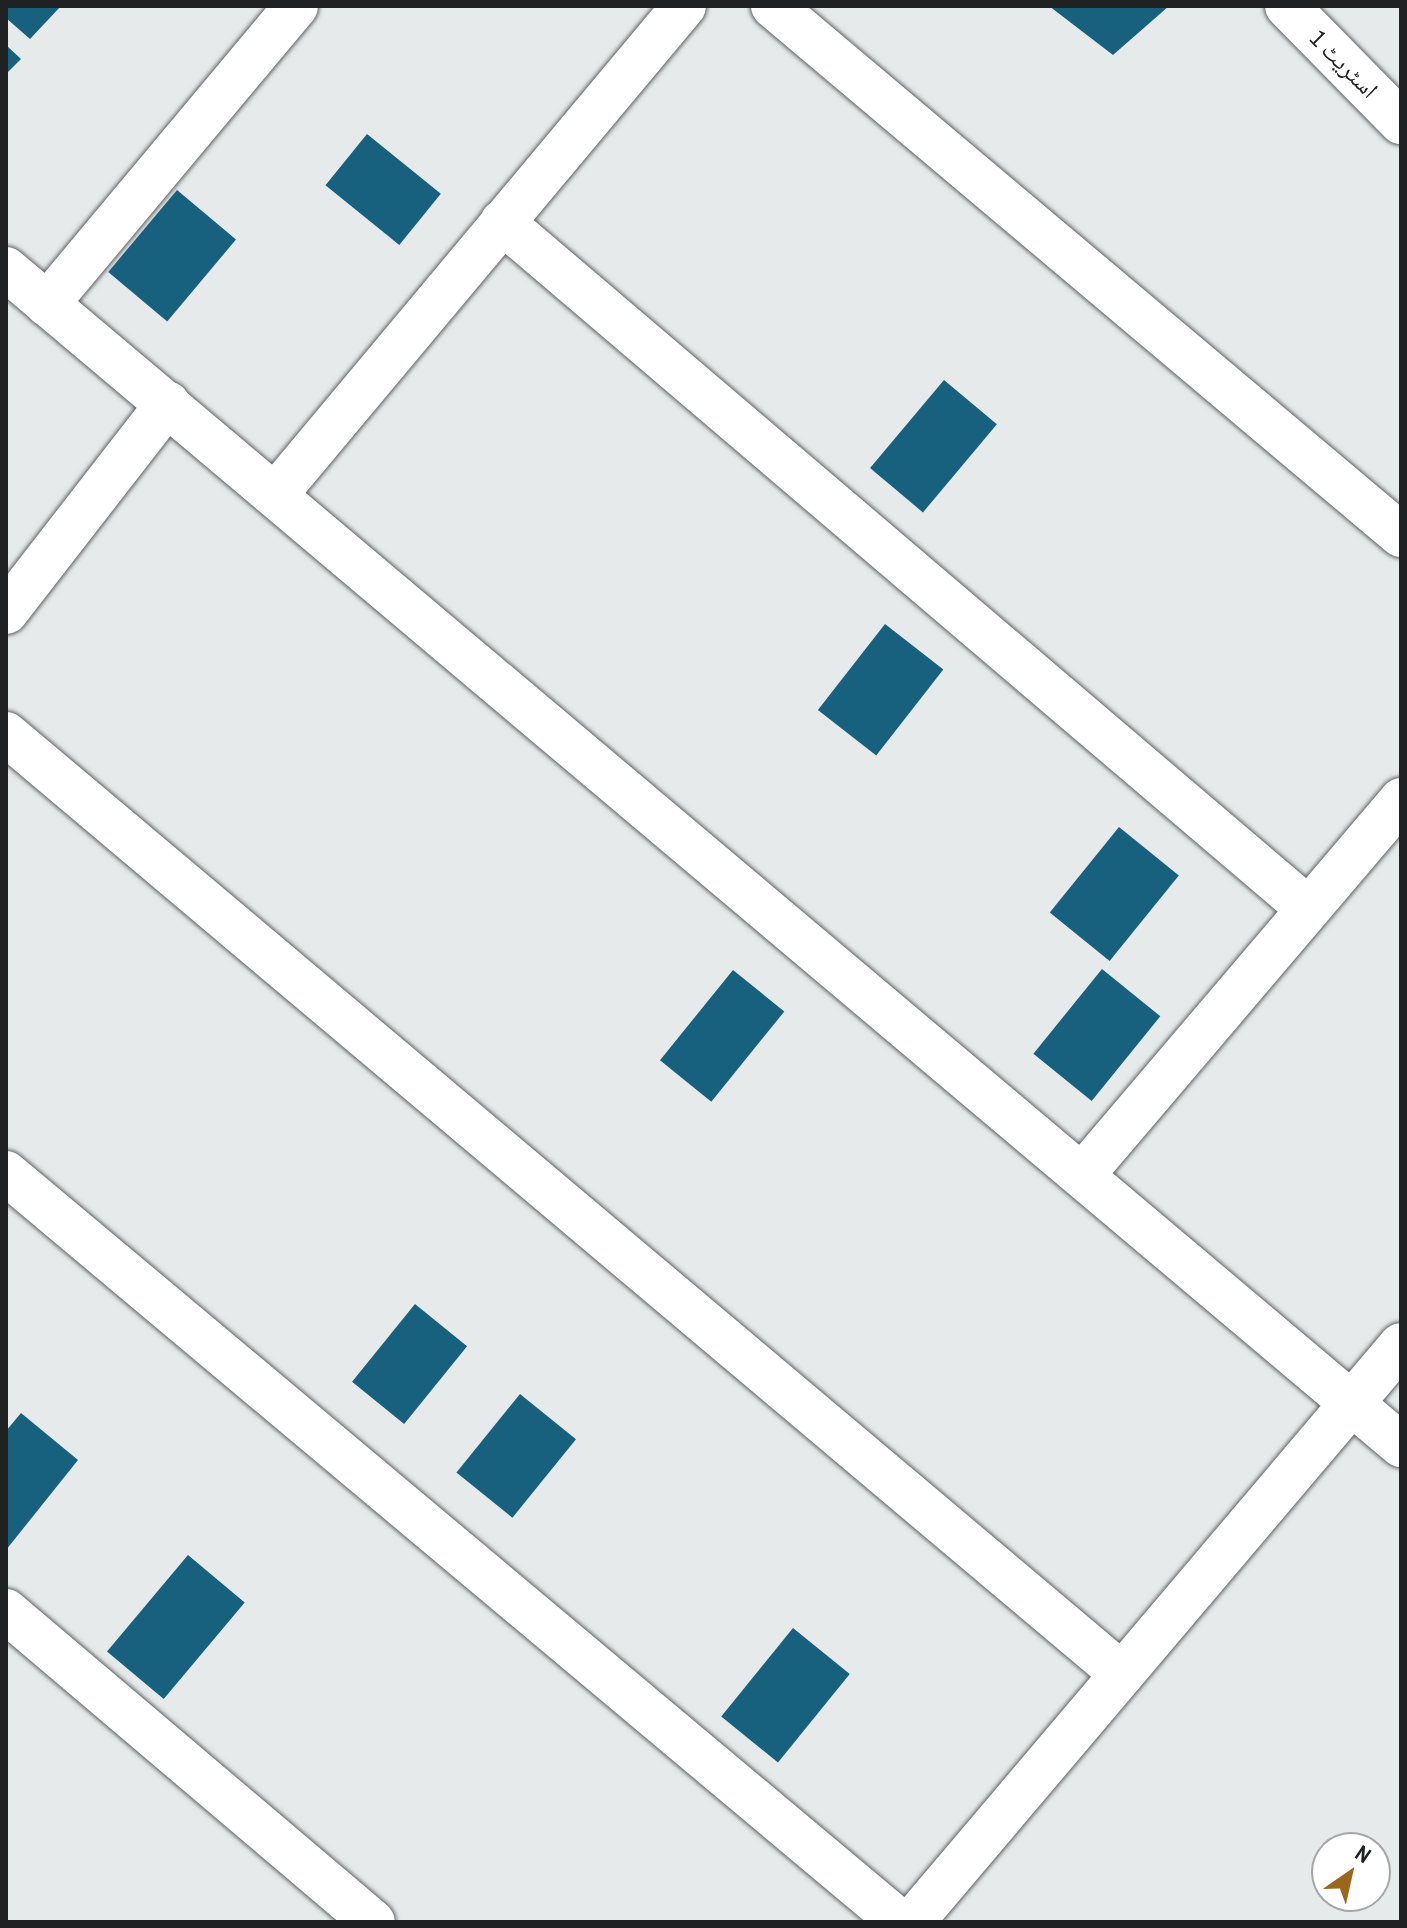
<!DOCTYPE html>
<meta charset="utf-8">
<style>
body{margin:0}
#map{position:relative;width:1407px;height:1928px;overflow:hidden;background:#e6eaeb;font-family:"Archivo Narrow","Noto Naskh Arabic",sans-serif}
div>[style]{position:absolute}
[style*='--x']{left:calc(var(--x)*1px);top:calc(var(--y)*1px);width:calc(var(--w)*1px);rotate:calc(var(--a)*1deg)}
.building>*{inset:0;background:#17607e;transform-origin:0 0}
.roads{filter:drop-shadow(0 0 2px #5e6062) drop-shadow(0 0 2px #5e6062)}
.minor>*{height:44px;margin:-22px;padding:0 22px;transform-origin:22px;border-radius:22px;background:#fff}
span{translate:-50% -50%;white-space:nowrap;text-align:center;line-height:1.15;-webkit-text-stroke:8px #fff;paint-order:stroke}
.street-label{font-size:24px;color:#202122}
.frame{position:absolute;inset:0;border:8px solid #202122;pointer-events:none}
.north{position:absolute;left:1311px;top:1832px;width:80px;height:80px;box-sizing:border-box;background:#fff;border:2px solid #a6a6a7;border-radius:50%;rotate:34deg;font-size:22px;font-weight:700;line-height:32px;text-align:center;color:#202122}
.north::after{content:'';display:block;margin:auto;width:28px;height:36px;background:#9a671d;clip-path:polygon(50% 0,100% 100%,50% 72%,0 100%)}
</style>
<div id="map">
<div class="building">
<i style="clip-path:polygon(6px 6px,61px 6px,30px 39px,6px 18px)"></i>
<i style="clip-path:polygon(1049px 6px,1169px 6px,1113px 55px)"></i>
<i style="clip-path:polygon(6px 45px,21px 59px,6px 74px)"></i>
<i style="left:367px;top:134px;width:95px;height:66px;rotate:39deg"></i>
<i style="left:177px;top:190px;width:77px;height:107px;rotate:40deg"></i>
<i style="left:944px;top:380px;width:69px;height:115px;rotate:40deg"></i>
<i style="left:885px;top:624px;width:74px;height:109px;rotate:38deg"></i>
<i style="left:1119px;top:827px;width:77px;height:110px;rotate:39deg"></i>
<i style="left:1102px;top:969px;width:75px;height:109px;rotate:39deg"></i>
<i style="left:733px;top:970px;width:66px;height:116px;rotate:39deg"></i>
<i style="left:415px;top:1304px;width:67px;height:100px;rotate:39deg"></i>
<i style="left:520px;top:1394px;width:72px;height:101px;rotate:39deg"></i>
<i style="clip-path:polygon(21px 1413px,78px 1460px,6px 1550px,6px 1431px)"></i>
<i style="left:188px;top:1555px;width:74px;height:126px;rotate:40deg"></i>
<i style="left:793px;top:1628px;width:73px;height:114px;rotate:39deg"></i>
</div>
<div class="roads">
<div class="minor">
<i style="--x:773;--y:6;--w:821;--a:40.11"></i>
<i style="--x:1287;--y:6;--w:163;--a:45.5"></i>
<i style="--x:502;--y:222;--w:1056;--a:40.43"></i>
<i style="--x:6;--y:269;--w:1825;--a:40.13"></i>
<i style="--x:47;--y:304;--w:388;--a:-50.1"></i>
<i style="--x:276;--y:494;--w:636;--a:-50.1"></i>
<i style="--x:6;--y:612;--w:264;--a:-52.2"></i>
<i style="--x:6;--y:734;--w:1459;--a:40.11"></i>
<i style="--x:6;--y:1173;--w:1166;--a:39.96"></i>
<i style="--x:1084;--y:1173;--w:490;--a:-49.6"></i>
<i style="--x:6;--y:1611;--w:481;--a:40.3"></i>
<i style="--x:912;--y:1922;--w:756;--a:-49.72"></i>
</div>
</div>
<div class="street-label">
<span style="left:1344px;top:64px;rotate:45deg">اسٹریٹ 1</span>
</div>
<div class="frame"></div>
<div class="north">N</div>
</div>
